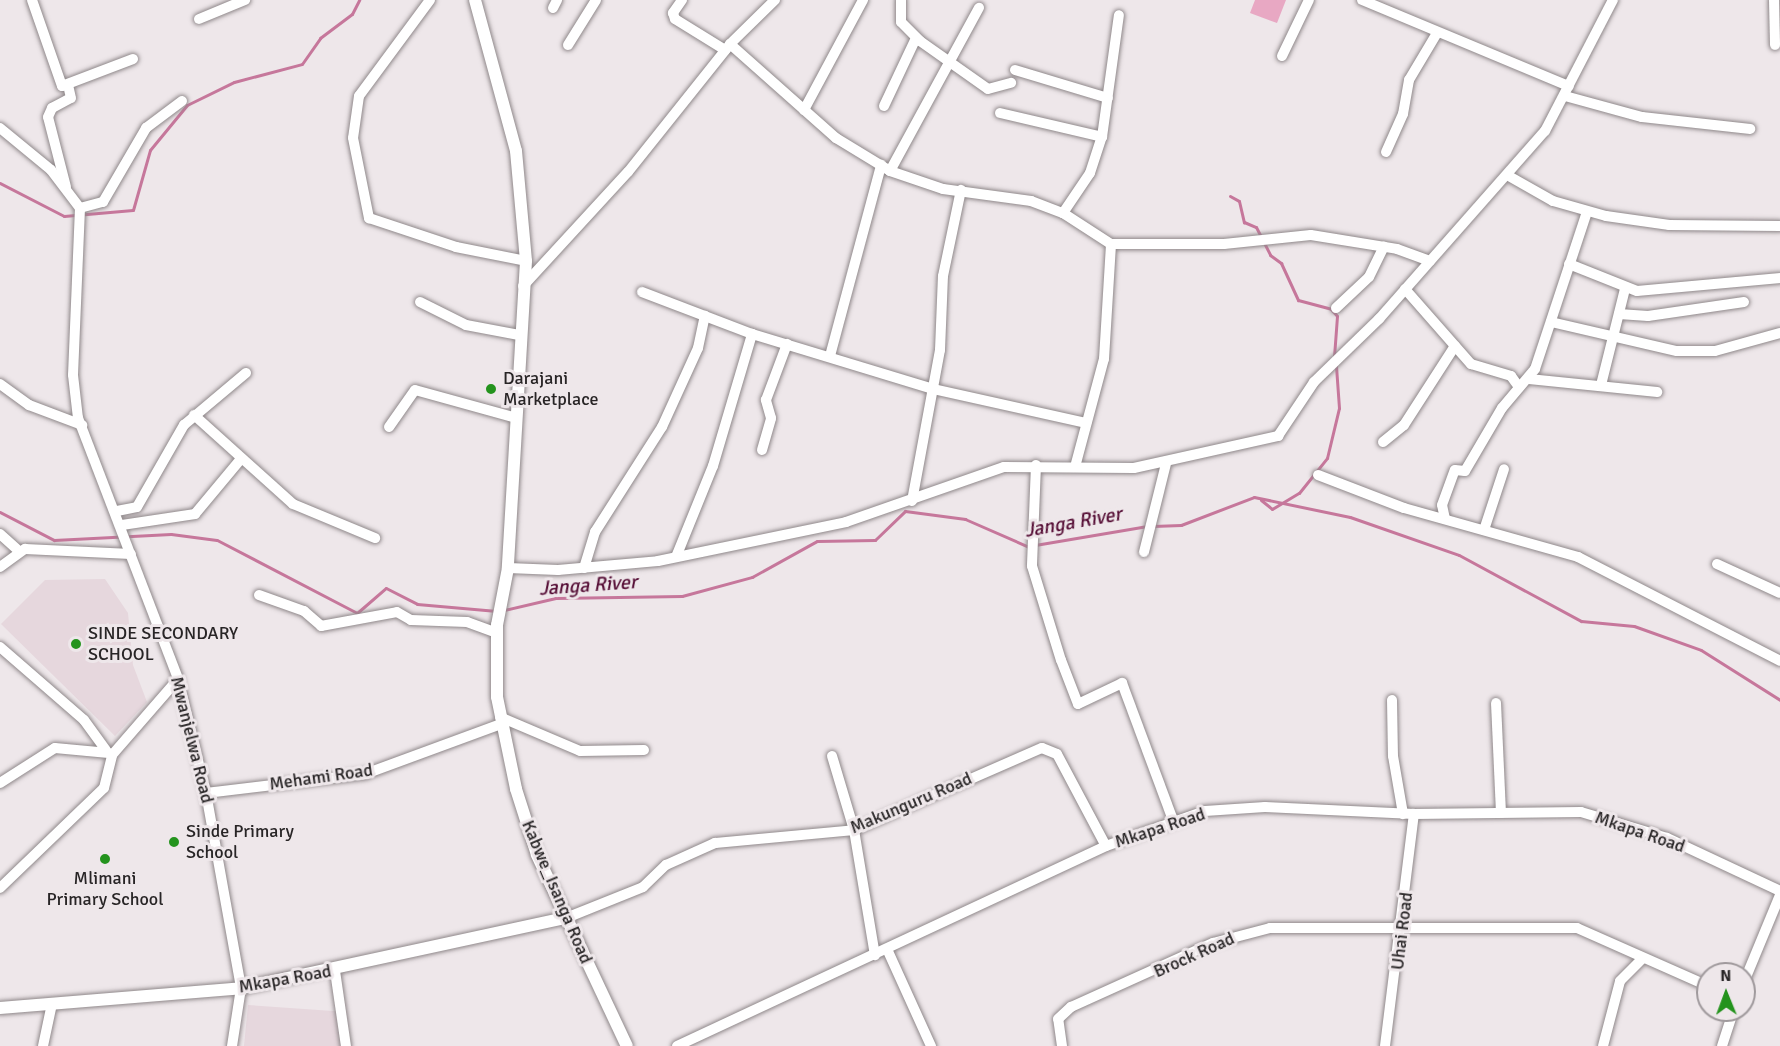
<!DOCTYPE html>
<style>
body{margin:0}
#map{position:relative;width:1780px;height:1046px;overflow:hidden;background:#eee7ea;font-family:Signika,sans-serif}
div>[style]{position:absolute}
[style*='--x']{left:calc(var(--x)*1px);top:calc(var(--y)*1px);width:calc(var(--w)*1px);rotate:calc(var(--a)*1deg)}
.built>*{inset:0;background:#e6d7dd}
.green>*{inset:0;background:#e8a8c3}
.stream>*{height:3px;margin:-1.5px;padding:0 1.5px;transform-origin:1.5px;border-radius:1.5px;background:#c6779b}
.roads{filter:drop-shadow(0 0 2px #8f888a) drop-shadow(0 0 2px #8f888a)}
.minor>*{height:10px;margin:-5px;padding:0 5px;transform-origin:5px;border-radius:5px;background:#fff}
.tertiary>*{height:12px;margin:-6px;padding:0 6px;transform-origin:6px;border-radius:6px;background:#fff}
.dots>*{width:16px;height:16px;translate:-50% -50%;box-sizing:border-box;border:3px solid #eee7ea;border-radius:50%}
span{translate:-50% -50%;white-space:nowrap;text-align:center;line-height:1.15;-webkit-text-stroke:6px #eee7ea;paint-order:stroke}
.poi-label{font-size:18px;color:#282526}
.left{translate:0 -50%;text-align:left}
.street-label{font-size:18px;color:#282526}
.water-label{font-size:20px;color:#550d35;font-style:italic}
.north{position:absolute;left:1696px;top:962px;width:60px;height:60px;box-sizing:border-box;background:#eee7ea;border:2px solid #9f999c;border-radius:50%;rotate:359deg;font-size:16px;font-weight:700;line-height:24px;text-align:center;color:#282526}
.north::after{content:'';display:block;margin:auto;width:21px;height:27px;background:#24931d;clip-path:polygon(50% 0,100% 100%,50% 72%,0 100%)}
</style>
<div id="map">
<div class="built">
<i style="clip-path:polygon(105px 579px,128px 613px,133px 665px,147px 702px,115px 736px,1px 624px,45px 580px)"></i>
<i style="clip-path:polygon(248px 1005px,347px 1012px,345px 1046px,244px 1046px)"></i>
</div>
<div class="green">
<i style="clip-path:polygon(1255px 0,1286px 0,1277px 23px,1250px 13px)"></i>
</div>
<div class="stream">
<i style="--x:0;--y:183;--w:72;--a:27.3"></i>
<i style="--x:64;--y:216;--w:69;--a:-5"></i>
<i style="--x:133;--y:210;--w:62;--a:-74.2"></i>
<i style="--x:150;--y:150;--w:58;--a:-50.6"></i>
<i style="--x:187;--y:105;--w:52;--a:-26.1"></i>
<i style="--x:234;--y:82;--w:70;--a:-14.8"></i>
<i style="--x:302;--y:64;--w:32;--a:-55"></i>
<i style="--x:320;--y:38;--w:40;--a:-37"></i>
<i style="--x:352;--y:14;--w:16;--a:-63"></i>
<i style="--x:1230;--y:196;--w:10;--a:29"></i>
<i style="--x:1239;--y:201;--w:22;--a:77"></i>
<i style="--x:1244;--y:222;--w:13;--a:23"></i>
<i style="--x:1256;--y:227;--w:31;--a:63"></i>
<i style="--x:1270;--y:255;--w:14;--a:36"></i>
<i style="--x:1281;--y:263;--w:41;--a:65.3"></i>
<i style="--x:1298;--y:300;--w:34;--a:15"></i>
<i style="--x:1331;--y:309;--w:9;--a:49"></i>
<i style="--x:1337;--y:316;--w:41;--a:94.2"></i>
<i style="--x:1261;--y:500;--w:14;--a:39"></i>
<i style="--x:1272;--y:509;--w:31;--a:-31"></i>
<i style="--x:1299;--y:493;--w:45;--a:-51.3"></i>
<i style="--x:1327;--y:458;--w:51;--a:-76.5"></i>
<i style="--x:1339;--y:408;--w:42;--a:-94.1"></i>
<i style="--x:0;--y:512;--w:61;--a:27.4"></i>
<i style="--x:54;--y:540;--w:117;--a:-2.9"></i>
<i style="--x:171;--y:534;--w:46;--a:7.4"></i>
<i style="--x:217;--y:540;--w:158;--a:27.5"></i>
<i style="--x:357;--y:613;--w:38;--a:-41"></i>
<i style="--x:386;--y:588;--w:35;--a:27"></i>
<i style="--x:417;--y:604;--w:80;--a:5"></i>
<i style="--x:1153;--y:526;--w:28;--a:-2"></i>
<i style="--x:1181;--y:525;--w:78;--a:-21"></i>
<i style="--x:1254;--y:497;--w:98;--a:11.8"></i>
<i style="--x:1350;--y:517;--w:115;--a:19.2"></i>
<i style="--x:1459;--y:555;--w:139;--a:28.4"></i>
<i style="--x:1581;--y:621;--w:53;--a:5.4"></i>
<i style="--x:1634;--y:626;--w:71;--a:19.7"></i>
<i style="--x:1701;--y:650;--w:93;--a:32.3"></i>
<i style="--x:1035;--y:545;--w:114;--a:-9.6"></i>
<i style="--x:504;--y:610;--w:53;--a:-13"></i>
<i style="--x:556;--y:598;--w:126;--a:-0.9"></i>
<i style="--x:682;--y:596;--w:73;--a:-15.2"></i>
<i style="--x:752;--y:577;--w:74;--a:-29"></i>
<i style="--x:817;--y:541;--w:58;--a:-1"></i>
<i style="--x:875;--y:540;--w:42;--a:-44"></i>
<i style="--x:905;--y:511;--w:61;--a:7.6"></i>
<i style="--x:965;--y:519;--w:70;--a:23.6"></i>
</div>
<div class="roads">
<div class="minor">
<i style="--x:32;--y:0;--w:91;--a:70.8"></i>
<i style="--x:62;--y:86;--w:76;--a:-20.8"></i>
<i style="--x:430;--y:0;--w:119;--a:126.5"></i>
<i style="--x:359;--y:96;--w:42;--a:98.1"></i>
<i style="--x:353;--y:138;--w:82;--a:78.7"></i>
<i style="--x:369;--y:218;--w:92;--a:18.4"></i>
<i style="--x:456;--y:247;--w:71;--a:11.3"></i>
<i style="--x:682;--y:0;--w:16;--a:125"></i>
<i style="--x:673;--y:13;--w:6;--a:72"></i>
<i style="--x:675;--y:19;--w:59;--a:31.8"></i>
<i style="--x:901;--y:0;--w:22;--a:90"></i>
<i style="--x:901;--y:22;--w:27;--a:45"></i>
<i style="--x:920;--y:41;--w:83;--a:35.2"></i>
<i style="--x:988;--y:89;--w:24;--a:-15"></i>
<i style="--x:1362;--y:0;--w:224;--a:22.6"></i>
<i style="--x:1774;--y:0;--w:45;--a:88.7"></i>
<i style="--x:553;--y:8;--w:9;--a:-63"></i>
<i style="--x:199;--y:19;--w:50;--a:-22.4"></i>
<i style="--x:730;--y:44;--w:142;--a:41.6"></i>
<i style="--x:836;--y:138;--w:63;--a:31.4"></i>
<i style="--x:890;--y:171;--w:56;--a:18.8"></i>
<i style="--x:943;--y:189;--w:89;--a:7.8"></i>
<i style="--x:1031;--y:201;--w:34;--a:21"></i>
<i style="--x:1063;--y:213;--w:57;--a:32.9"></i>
<i style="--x:1111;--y:244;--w:113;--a:0"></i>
<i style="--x:1224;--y:244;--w:87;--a:-5.9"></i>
<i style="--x:1311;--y:235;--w:87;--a:9.2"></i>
<i style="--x:1397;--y:249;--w:35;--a:20"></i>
<i style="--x:568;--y:45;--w:53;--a:-58.1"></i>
<i style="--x:1282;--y:56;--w:62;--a:-64.3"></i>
<i style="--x:1015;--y:70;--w:97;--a:16.8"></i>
<i style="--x:1565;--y:96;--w:80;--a:15.3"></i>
<i style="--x:1642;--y:117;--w:109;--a:6.3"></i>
<i style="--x:884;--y:106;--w:75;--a:-64.8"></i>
<i style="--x:804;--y:110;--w:125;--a:-61.8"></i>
<i style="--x:1000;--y:113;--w:105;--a:13.2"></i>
<i style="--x:0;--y:128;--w:66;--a:39.5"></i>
<i style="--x:51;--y:170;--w:48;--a:52.7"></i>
<i style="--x:80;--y:208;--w:167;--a:92.4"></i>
<i style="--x:73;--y:375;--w:43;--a:83.4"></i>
<i style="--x:78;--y:418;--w:280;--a:69"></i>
<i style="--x:178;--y:679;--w:117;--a:76.2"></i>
<i style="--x:206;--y:793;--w:198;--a:79.8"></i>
<i style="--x:241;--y:988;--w:59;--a:98.8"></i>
<i style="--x:1386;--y:152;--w:42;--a:-65.9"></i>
<i style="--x:1403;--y:114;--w:35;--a:-80"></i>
<i style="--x:1409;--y:80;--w:55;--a:-59.2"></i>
<i style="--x:890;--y:171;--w:186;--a:-61.4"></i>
<i style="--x:1507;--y:175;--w:53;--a:29.5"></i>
<i style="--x:1553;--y:201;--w:55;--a:15.8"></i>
<i style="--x:1606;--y:216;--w:64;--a:8.1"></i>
<i style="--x:1669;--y:225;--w:111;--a:0.5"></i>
<i style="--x:66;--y:187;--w:72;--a:-104.4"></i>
<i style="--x:48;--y:117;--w:10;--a:-66"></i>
<i style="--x:52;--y:108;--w:21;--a:-28"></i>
<i style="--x:71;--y:98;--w:13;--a:-103"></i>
<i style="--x:80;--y:208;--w:24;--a:-15"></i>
<i style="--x:103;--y:202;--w:86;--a:-59.8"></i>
<i style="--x:146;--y:128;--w:45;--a:-36.9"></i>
<i style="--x:1063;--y:213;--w:48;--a:-56"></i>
<i style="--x:1090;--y:173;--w:38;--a:-72"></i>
<i style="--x:1102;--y:137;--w:123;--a:-82.1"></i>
<i style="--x:1569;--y:264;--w:73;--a:21.7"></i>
<i style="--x:1637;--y:291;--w:144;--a:-5.2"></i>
<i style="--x:523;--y:286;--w:155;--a:-47.4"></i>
<i style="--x:628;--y:172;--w:164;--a:-51.4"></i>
<i style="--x:730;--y:44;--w:63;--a:-44.4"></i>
<i style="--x:1405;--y:289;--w:100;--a:48.7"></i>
<i style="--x:1471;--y:364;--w:42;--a:16.7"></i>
<i style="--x:1511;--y:376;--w:14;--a:54"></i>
<i style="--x:642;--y:292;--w:118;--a:20.9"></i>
<i style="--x:752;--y:334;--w:189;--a:16.9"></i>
<i style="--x:933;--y:389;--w:157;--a:12.5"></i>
<i style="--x:420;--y:302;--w:51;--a:26.6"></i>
<i style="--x:466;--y:325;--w:54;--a:10.7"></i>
<i style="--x:1336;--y:308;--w:45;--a:-43.2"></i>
<i style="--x:1369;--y:277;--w:34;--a:-64"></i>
<i style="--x:1619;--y:314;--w:29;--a:4"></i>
<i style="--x:1648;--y:316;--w:97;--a:-8.3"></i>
<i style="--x:1551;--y:322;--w:129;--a:13"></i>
<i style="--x:1677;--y:351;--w:38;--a:0"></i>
<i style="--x:1715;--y:351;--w:67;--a:-15.5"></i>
<i style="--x:830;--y:356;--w:198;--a:-75"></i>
<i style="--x:1529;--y:379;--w:129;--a:5.8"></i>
<i style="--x:0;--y:384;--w:36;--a:36"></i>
<i style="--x:29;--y:405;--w:57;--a:20.7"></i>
<i style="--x:1601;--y:385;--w:99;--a:-76"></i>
<i style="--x:194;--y:415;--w:133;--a:42"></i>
<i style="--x:293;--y:504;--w:89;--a:22.5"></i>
<i style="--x:389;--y:427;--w:45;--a:-54.9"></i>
<i style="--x:415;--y:390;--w:102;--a:15.4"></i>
<i style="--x:1383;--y:442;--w:27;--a:-39"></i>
<i style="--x:1404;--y:425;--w:94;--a:-57.2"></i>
<i style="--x:762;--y:450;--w:33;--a:-74"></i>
<i style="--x:771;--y:418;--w:19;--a:-106"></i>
<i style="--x:766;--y:400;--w:60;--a:-69.4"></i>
<i style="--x:1036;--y:465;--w:101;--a:92.3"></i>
<i style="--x:1032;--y:566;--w:98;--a:72.9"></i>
<i style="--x:1061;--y:660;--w:47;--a:68.9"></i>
<i style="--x:1078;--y:704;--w:49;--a:-25.5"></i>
<i style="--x:1122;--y:683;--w:146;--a:69.6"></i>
<i style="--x:1075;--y:467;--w:112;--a:-75"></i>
<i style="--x:1104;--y:359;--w:115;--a:-86.5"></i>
<i style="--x:1318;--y:475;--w:92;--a:21"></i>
<i style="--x:1404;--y:508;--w:181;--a:15.7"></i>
<i style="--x:1578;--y:557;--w:227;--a:27.2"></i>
<i style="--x:912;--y:501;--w:154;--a:-79.5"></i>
<i style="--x:940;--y:350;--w:74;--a:-87.7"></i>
<i style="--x:943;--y:276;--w:88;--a:-78.2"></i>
<i style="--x:117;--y:511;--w:20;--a:-11"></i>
<i style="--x:137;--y:507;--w:95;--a:-60.2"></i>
<i style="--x:184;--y:425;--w:81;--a:-40"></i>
<i style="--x:1445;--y:519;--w:14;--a:-102"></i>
<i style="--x:1442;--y:505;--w:37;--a:-70"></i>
<i style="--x:1455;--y:470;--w:10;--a:6"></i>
<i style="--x:1465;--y:471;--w:73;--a:-59.6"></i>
<i style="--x:1502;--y:408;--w:51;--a:-49.8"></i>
<i style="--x:1535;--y:369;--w:165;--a:-71.7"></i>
<i style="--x:122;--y:525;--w:74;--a:-8.6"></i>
<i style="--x:195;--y:514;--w:70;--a:-50.2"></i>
<i style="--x:1484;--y:530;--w:64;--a:-71.8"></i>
<i style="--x:0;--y:534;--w:24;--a:42"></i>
<i style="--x:1144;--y:552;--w:91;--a:-76"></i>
<i style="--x:676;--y:557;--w:98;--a:-67.9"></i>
<i style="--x:713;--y:466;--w:138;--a:-73.5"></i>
<i style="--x:1717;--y:564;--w:69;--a:24.7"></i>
<i style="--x:0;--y:567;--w:31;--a:-36"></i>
<i style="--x:25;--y:549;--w:106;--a:2.7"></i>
<i style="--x:508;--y:568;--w:50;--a:2.3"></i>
<i style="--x:558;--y:570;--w:100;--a:-5.1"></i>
<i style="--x:658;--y:561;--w:192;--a:-11.7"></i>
<i style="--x:846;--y:522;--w:167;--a:-19.2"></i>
<i style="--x:1004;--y:467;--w:130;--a:0.4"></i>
<i style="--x:1134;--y:468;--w:148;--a:-12.5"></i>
<i style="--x:1278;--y:436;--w:65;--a:-56.3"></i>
<i style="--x:1314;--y:382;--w:91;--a:-44.1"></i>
<i style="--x:1379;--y:319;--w:251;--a:-48.6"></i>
<i style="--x:1545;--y:131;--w:148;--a:-62.6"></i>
<i style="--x:584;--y:568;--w:38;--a:-73"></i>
<i style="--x:595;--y:532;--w:125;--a:-57.5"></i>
<i style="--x:662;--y:427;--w:87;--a:-65.5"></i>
<i style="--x:698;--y:348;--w:33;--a:-78"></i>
<i style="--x:259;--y:595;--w:48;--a:19.6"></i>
<i style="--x:304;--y:611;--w:23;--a:41"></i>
<i style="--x:321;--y:626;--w:77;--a:-10.4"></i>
<i style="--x:397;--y:612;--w:16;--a:30"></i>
<i style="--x:411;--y:620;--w:56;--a:2"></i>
<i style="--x:467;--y:622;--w:32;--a:20"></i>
<i style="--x:0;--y:647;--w:111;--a:41"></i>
<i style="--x:84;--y:720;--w:37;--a:54"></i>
<i style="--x:1392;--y:700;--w:56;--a:89"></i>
<i style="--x:1393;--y:756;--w:59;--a:80.2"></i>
<i style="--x:1496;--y:703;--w:110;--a:87.4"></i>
<i style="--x:500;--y:717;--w:87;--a:23"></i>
<i style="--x:580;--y:751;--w:64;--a:-0.9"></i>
<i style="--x:112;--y:755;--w:101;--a:-49"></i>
<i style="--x:832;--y:756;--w:77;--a:73.4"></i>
<i style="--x:854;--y:830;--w:127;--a:80.5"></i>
<i style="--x:0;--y:783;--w:65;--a:-32.5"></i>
<i style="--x:55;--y:748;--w:54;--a:5.3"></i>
<i style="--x:206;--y:793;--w:160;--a:-6.8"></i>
<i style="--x:365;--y:774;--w:145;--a:-20.2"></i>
<i style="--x:0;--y:888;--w:144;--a:-43.9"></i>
<i style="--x:104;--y:788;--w:34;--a:-76"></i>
<i style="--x:566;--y:918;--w:83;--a:-21.9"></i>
<i style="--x:643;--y:887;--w:32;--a:-44"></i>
<i style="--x:666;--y:865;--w:54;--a:-24.2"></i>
<i style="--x:715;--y:843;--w:140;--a:-5.3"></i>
<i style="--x:854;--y:830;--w:205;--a:-23.6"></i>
<i style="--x:1042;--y:748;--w:16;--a:22"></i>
<i style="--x:1057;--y:754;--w:104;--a:62"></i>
<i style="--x:887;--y:949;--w:107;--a:65.6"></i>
<i style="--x:335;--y:971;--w:76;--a:81.7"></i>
<i style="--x:1744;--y:982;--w:94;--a:-67.5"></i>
<i style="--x:43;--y:1046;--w:40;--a:-78"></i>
<i style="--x:677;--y:1046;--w:473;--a:-25"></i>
<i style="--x:1106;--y:846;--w:105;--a:-19.5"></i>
<i style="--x:1205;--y:811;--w:60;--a:-3.8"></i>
<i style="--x:1265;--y:807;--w:149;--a:2.7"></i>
<i style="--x:1414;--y:814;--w:167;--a:-0.7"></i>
<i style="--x:1581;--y:812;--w:90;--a:16.8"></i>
<i style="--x:1667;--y:838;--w:125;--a:25.1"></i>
<i style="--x:1062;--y:1046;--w:27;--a:-98"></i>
<i style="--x:1058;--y:1019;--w:18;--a:-43"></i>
<i style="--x:1071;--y:1007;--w:156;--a:-24.3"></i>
<i style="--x:1213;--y:943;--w:59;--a:-14.7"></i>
<i style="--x:1270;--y:928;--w:307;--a:0"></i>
<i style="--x:1577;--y:928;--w:143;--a:23.9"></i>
<i style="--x:1385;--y:1046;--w:234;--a:-82.9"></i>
<i style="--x:1603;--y:1046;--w:67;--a:-75.3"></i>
<i style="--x:1620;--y:981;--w:30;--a:-45"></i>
<i style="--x:1722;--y:1046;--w:38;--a:-72"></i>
</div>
<div class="tertiary">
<i style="--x:475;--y:0;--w:156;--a:74.8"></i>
<i style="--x:516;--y:151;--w:110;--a:84.8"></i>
<i style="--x:526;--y:261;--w:308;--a:93.4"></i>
<i style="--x:508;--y:568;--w:58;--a:100.9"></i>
<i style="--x:497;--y:625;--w:72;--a:90"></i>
<i style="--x:497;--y:697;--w:94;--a:78.3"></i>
<i style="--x:516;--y:789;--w:69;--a:72.3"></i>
<i style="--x:537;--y:855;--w:211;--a:64.8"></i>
<i style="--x:0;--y:1008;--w:242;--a:-4.7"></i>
<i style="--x:241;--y:988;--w:332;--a:-12.2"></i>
</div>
</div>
<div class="dots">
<i style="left:491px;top:389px;background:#24931d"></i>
<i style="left:76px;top:644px;background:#24931d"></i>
<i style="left:174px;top:842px;background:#24931d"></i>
<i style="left:105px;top:859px;background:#24931d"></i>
</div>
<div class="poi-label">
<span class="left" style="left:503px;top:389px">Darajani<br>Marketplace</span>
<span class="left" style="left:88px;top:644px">SINDE SECONDARY<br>SCHOOL</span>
<span class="left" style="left:186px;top:842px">Sinde Primary<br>School</span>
<span style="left:105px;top:889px">Mlimani<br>Primary School</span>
</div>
<div class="street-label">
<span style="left:192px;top:740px;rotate:76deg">Mwanjelwa Road</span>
<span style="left:321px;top:777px;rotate:-8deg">Mehami Road</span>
<span style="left:911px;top:803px;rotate:-23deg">Makunguru Road</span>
<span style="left:1160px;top:828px;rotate:-18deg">Mkapa Road</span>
<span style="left:1640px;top:832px;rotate:19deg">Mkapa Road</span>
<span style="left:557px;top:892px;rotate:67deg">Kabwe_Isanga Road</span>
<span style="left:1402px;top:931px;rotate:-83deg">Uhai Road</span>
<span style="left:1194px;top:955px;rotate:-24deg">Brock Road</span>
<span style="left:285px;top:979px;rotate:-10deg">Mkapa Road</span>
</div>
<div class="water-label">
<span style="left:1073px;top:522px;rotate:-10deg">Janga River</span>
<span style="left:588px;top:585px;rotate:-4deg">Janga River</span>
</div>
<div class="north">N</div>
</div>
